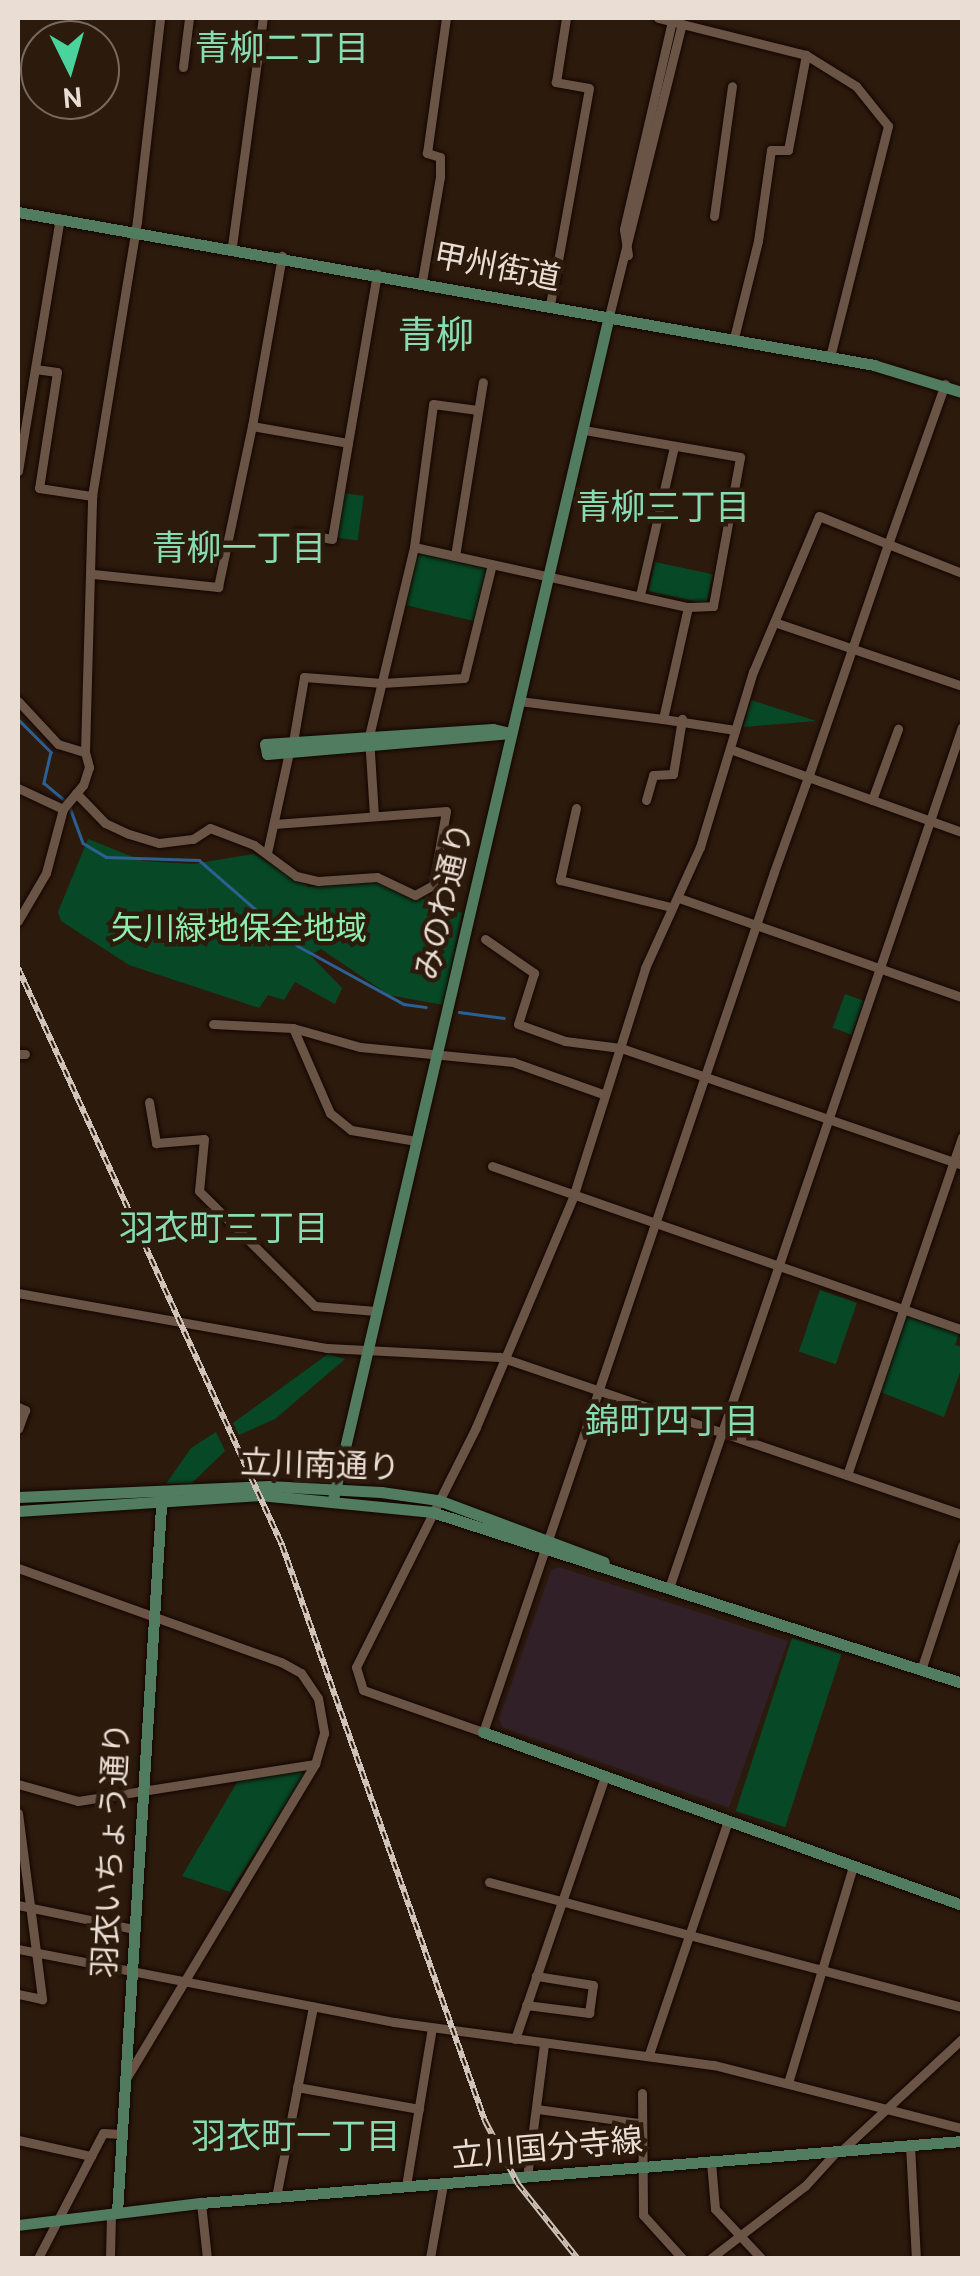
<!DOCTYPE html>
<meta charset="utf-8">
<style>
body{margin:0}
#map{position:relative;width:980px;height:2276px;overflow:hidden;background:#2c1a0d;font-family:Cabin,"Noto Sans JP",sans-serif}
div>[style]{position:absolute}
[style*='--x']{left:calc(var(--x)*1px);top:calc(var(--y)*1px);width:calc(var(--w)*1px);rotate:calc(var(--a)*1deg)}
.medical>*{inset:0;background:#312028}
.green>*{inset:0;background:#074926;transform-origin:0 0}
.stream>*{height:2.5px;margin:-1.25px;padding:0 1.25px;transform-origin:1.25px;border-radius:1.25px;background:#2c6092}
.roads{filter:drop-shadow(0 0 2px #130500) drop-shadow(0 0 2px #130500)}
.street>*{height:9px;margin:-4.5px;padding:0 4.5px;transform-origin:4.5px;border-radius:4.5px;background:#695445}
.secondary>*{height:11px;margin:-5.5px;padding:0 5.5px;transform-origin:5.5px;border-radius:5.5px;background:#517c5f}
.rail>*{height:6px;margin-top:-3px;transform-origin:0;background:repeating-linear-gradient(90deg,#2c1a0d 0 8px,#d0c3b9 0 16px);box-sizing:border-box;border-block:2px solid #d0c3b9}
span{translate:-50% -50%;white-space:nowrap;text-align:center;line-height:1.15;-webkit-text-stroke:9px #2c1a0d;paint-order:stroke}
.street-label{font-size:32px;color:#e9ddd4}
.park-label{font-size:32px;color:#8cedac}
.neighbourhood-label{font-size:35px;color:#88dcb4}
.quarter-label{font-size:38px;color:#88dcb4}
.frame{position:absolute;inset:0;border:20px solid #e9ddd4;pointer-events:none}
.north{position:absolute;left:20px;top:20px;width:100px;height:100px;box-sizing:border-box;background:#2c1a0d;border:2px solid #78685d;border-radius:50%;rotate:175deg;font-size:28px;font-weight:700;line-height:40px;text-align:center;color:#e9ddd4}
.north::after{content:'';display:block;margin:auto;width:35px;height:45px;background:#4ad49c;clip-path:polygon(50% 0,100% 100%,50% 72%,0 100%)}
</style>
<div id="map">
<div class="medical">
<i style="clip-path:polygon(559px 1567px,788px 1641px,729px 1808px,502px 1727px,499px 1719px,551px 1570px)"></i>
</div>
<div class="green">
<i style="left:343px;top:493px;width:21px;height:45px;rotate:8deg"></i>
<i style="left:416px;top:549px;width:76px;height:57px;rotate:13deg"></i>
<i style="left:655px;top:562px;width:59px;height:30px;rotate:12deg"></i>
<i style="clip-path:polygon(751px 700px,816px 721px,743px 727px)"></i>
<i style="clip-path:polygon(88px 839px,143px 861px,193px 864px,254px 854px,309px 887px,375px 880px,462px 913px,443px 1005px,389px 995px,321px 949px,310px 955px,342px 988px,335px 1004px,295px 982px,284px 1000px,268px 995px,259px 1008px,129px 965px,61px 921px,58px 912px)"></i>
<i style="left:845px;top:994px;width:20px;height:36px;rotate:20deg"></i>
<i style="left:820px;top:1290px;width:39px;height:65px;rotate:19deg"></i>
<i style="clip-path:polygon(905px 1314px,960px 1331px,955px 1345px,962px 1347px,962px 1367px,944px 1417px,878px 1391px)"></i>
<i style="clip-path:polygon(328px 1354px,345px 1359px,275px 1419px,239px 1435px,233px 1423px)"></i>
<i style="clip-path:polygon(216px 1432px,225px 1451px,191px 1484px,166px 1484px,191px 1448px)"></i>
<i style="left:792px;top:1638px;width:52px;height:182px;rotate:18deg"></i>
<i style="clip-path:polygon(308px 1769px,230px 1892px,182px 1876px,239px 1779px)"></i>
</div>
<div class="stream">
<i style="--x:18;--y:719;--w:47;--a:45"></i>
<i style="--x:51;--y:752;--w:32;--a:103"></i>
<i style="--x:44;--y:783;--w:26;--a:40"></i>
<i style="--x:69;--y:805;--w:40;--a:69.8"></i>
<i style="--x:83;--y:843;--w:27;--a:31"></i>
<i style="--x:106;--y:857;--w:93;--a:1.8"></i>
<i style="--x:199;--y:860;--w:131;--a:41"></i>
<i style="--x:298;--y:946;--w:121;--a:28.7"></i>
<i style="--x:404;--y:1004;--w:22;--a:8"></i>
<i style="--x:459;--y:1012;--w:45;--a:7.6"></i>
</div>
<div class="roads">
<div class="street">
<i style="--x:658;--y:18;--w:153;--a:14"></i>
<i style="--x:806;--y:55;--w:59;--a:31.8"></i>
<i style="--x:856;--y:86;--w:51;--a:51.3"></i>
<i style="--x:888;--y:126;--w:238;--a:104.1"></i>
<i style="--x:183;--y:67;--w:49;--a:-83"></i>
<i style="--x:714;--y:216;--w:131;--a:-82.1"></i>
<i style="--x:232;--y:246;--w:230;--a:-82.3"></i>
<i style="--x:628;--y:255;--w:26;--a:-99"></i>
<i style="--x:624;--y:229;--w:213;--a:-77"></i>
<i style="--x:422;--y:281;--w:106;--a:-80.2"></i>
<i style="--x:440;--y:177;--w:20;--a:-90"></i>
<i style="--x:440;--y:157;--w:14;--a:-163"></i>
<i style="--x:427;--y:153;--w:136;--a:-82"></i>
<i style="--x:550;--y:305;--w:220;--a:-79.8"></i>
<i style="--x:589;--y:88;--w:34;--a:-170"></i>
<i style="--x:556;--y:82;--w:65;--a:-81.1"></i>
<i style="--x:609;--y:316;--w:301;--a:-76"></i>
<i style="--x:734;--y:338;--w:100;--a:-76.1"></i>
<i style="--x:758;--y:241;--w:92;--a:-81.9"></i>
<i style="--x:771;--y:150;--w:17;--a:0"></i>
<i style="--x:788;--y:150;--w:97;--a:-79.3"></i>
<i style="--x:35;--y:369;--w:22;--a:8"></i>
<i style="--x:57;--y:372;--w:117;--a:98.8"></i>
<i style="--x:39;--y:488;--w:54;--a:8.6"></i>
<i style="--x:945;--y:384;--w:170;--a:109.6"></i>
<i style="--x:888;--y:544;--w:246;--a:108.9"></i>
<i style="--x:808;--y:777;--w:101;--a:109.7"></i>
<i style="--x:774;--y:872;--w:908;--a:108.69"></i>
<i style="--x:483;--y:1732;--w:127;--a:-160.7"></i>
<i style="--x:363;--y:1690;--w:24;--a:-107"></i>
<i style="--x:356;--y:1667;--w:268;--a:-63.4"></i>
<i style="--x:476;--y:1427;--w:250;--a:-67.1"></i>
<i style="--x:573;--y:1197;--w:240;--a:-72.5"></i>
<i style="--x:645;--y:968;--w:133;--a:-65.6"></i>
<i style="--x:700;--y:847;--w:183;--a:-73.2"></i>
<i style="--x:753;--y:672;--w:169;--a:-67.1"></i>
<i style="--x:819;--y:516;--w:74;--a:22.1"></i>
<i style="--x:888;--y:544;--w:79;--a:21.4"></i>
<i style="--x:252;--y:426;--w:173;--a:-80"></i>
<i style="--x:348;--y:443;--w:172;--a:-80.3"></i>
<i style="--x:18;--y:471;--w:256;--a:-80.6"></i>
<i style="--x:414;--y:547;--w:280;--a:12.4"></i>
<i style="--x:688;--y:607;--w:25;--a:-2"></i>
<i style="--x:713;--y:606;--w:151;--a:-79.7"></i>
<i style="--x:740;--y:457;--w:159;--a:-170.2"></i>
<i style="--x:455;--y:556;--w:176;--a:-80.9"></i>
<i style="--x:93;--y:574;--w:126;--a:5.9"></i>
<i style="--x:218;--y:587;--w:165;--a:-78.1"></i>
<i style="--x:252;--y:426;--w:97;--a:10"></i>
<i style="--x:348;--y:443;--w:97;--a:99.5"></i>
<i style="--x:332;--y:539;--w:35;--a:-170"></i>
<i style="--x:640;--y:595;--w:153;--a:-77.1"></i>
<i style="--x:688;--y:607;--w:115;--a:102.6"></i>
<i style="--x:663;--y:719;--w:73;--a:8.7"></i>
<i style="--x:777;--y:623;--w:195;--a:18.8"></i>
<i style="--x:18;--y:701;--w:59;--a:47.1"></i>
<i style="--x:58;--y:744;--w:28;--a:17"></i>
<i style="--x:85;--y:752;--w:16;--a:75"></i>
<i style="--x:89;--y:767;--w:19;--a:108"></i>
<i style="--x:83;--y:785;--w:31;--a:130"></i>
<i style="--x:519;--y:701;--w:145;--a:7.1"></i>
<i style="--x:293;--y:742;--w:66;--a:-80.4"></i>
<i style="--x:304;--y:677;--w:78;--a:4.4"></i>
<i style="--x:382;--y:683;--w:82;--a:-3.5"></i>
<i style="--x:464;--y:678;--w:117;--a:-76.2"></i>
<i style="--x:730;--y:749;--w:246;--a:19.7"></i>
<i style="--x:85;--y:752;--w:256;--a:-88.4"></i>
<i style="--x:92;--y:496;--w:279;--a:-80.7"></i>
<i style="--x:137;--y:221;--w:204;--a:-83.5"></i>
<i style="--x:18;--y:788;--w:50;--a:25"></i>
<i style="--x:63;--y:809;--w:66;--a:104.9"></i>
<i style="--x:46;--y:873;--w:56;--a:120.3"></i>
<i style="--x:76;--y:793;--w:42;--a:46"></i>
<i style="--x:105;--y:823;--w:26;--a:25"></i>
<i style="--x:129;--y:834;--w:31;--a:17"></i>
<i style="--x:159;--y:843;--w:34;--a:-7"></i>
<i style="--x:193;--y:839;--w:20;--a:-33"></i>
<i style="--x:210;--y:828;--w:47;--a:21.1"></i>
<i style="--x:254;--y:845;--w:52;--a:36.4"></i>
<i style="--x:296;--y:876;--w:23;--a:13"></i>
<i style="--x:318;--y:881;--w:59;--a:-3.9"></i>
<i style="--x:377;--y:877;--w:42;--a:25.3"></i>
<i style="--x:415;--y:895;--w:21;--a:-29"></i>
<i style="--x:433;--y:885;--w:75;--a:-80"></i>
<i style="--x:446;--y:811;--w:172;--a:175.7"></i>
<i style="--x:646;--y:800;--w:26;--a:-74"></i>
<i style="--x:653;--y:775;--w:20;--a:-3"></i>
<i style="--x:673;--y:774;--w:56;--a:-80.7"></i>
<i style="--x:872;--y:800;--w:76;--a:-69.9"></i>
<i style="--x:576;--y:808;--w:74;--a:102.5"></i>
<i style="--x:560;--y:880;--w:114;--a:13.7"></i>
<i style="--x:374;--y:816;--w:80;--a:-93.6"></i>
<i style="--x:369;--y:736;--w:194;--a:-76.6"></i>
<i style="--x:414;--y:547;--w:144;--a:-82.4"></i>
<i style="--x:433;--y:404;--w:45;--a:7.6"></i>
<i style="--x:267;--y:853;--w:103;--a:-77.7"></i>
<i style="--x:679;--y:898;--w:300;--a:19.3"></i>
<i style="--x:485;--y:939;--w:60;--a:34.8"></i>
<i style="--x:534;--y:973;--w:53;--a:107.4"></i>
<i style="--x:518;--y:1024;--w:50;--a:19.9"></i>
<i style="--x:565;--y:1041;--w:56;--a:7.1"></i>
<i style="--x:621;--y:1048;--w:361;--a:18.9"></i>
<i style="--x:213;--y:1024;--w:80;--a:2.9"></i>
<i style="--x:293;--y:1028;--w:70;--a:15.8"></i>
<i style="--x:360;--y:1047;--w:154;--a:5.6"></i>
<i style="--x:513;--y:1062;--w:96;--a:19.6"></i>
<i style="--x:293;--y:1028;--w:93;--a:66.5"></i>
<i style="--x:330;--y:1113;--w:27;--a:39"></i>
<i style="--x:351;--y:1130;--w:66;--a:9.6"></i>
<i style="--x:18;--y:1054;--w:7;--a:0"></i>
<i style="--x:149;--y:1102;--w:42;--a:80.3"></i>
<i style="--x:156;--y:1143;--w:48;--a:-4.8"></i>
<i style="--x:204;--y:1139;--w:52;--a:95.5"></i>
<i style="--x:199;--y:1191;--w:163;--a:44.8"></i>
<i style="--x:315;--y:1306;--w:61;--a:4.7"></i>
<i style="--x:492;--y:1166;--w:498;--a:19.2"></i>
<i style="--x:18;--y:1293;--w:314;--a:10.1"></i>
<i style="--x:327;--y:1348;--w:173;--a:3"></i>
<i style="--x:500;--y:1357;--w:488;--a:18.8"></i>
<i style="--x:18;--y:1407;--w:8;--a:23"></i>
<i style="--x:25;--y:1410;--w:20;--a:110"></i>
<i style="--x:847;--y:1475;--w:357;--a:-71.2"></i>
<i style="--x:18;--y:1568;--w:279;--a:19.7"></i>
<i style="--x:281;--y:1662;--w:23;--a:29"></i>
<i style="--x:301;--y:1673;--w:30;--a:56"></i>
<i style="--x:318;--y:1698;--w:36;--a:80"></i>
<i style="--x:324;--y:1733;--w:32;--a:106"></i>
<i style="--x:315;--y:1764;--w:366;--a:121"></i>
<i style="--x:670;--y:1585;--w:906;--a:-71.21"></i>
<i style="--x:921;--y:1670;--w:131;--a:-71.7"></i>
<i style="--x:18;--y:1784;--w:62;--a:15.8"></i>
<i style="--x:78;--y:1801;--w:240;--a:-8.9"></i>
<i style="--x:18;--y:1813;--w:188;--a:82.6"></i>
<i style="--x:42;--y:1999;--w:25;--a:-168"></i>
<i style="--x:489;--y:1882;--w:489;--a:14.8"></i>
<i style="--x:18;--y:1905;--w:118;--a:11.7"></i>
<i style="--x:18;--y:1949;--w:383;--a:11"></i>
<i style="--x:394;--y:2022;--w:323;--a:7.7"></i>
<i style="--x:714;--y:2065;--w:256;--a:14.3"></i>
<i style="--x:526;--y:2005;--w:64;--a:7.2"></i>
<i style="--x:589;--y:2013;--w:28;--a:-82"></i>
<i style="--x:593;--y:1985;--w:58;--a:-171"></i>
<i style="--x:515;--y:2039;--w:278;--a:-71.1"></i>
<i style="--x:649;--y:2054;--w:246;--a:-71.3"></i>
<i style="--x:788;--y:2083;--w:227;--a:-73.3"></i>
<i style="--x:297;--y:2087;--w:124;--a:10.2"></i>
<i style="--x:642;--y:2093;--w:122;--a:89.5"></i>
<i style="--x:643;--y:2215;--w:58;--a:47.8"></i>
<i style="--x:537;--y:2109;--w:103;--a:7.8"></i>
<i style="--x:18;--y:2140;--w:75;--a:12.4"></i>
<i style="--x:910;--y:2145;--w:113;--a:87"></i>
<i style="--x:841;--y:2151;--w:165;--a:-42.8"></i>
<i style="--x:711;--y:2162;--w:47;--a:85.1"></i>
<i style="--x:715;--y:2209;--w:67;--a:46.8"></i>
<i style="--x:527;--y:2177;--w:134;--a:-82.7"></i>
<i style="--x:406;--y:2186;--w:160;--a:-80.7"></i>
<i style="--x:276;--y:2197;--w:194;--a:-79"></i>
<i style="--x:201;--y:2203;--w:55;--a:83.8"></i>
<i style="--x:38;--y:2258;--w:141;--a:-62.5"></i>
<i style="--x:103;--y:2133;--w:19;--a:3"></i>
<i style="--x:110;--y:2258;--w:45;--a:-88.7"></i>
<i style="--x:430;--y:2258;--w:75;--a:-80"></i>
<i style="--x:711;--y:2258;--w:118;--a:-37.5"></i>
<i style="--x:805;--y:2186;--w:47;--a:-47.6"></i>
</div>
<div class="secondary">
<i style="--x:18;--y:212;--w:870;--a:10.13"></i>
<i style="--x:874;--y:365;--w:92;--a:17.1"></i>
<i style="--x:493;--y:729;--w:18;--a:13"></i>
<i style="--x:511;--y:733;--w:245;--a:175.1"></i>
<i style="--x:267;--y:754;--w:10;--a:-101"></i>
<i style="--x:265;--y:744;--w:228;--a:-3.8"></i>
<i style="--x:18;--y:1497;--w:251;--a:-2.5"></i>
<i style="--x:269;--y:1486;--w:112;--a:3.1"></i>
<i style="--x:381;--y:1492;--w:58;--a:8"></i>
<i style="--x:438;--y:1500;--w:177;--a:20.5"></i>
<i style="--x:333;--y:1499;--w:1215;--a:-76.87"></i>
<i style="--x:18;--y:1511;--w:243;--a:-3.8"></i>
<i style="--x:260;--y:1495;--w:173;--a:5.6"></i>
<i style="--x:432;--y:1512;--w:557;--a:17.88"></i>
<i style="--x:483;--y:1732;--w:509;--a:19.86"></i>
<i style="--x:117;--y:2212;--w:722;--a:-86.43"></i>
<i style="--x:18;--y:2225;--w:184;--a:-6.9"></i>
<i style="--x:201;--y:2203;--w:764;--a:-4.66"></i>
</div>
</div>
<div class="rail">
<i style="--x:18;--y:968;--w:635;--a:65.41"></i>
<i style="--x:282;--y:1545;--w:611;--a:70.59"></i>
<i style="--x:485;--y:2121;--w:71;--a:62.4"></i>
<i style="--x:518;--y:2184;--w:95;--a:51.4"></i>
</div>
<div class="street-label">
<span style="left:497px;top:267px;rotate:11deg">甲州街道</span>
<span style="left:444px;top:901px;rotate:-77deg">みのわ通り</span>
<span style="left:320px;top:1465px;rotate:2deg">立川南通り</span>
<span style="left:111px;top:1850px;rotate:-87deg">羽衣いちょう通り</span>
<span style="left:547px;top:2148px;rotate:-5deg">立川国分寺線</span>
</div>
<div class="park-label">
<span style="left:239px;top:928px">矢川緑地保全地域</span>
</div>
<div class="neighbourhood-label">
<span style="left:282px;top:48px">青柳二丁目</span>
<span style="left:663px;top:507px">青柳三丁目</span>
<span style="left:239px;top:548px">青柳一丁目</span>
<span style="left:224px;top:1228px">羽衣町三丁目</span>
<span style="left:672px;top:1421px">錦町四丁目</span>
<span style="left:296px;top:2136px">羽衣町一丁目</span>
</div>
<div class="quarter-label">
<span style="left:436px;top:335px">青柳</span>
</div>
<div class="frame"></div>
<div class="north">N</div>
</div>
